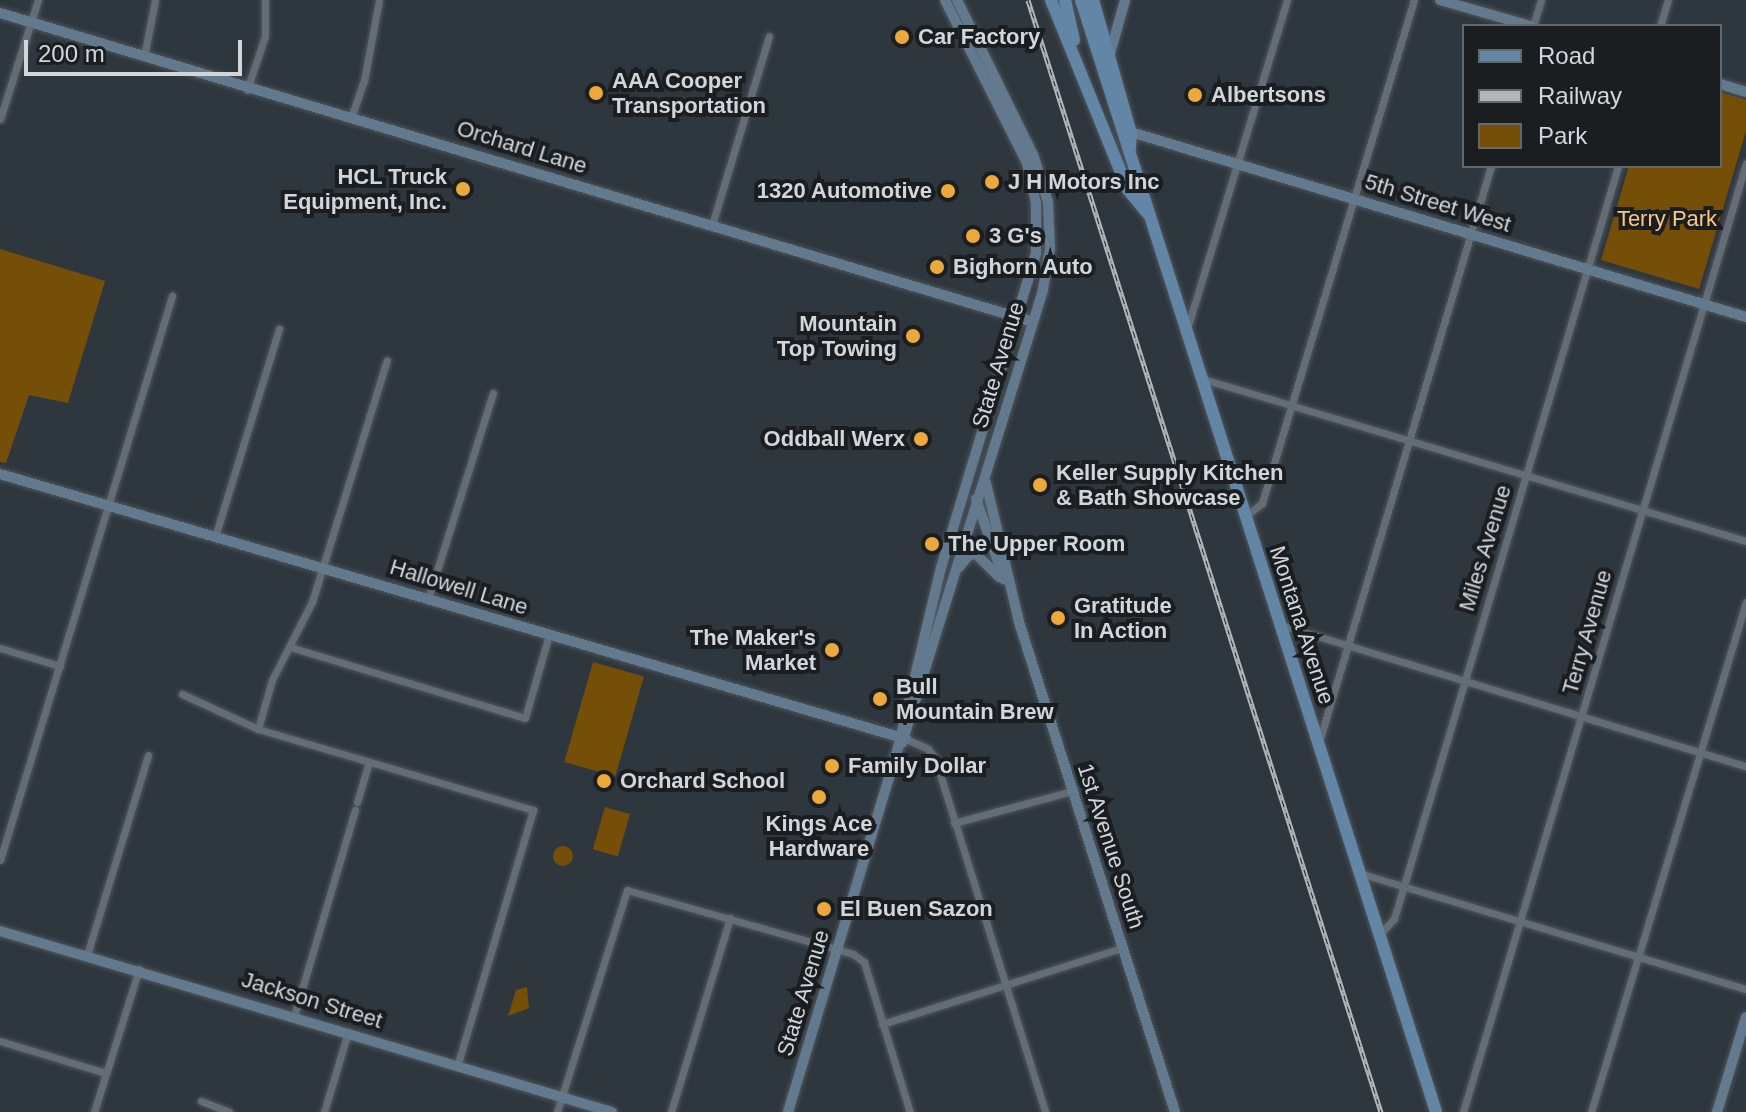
<!DOCTYPE html>
<style>
body{margin:0}
#map{position:relative;width:1746px;height:1112px;overflow:hidden;background:#2f373e;font-family:Arial,sans-serif}
div>[style]{position:absolute}
[style*='--x']{left:calc(var(--x)*1px);top:calc(var(--y)*1px);width:calc(var(--w)*1px);rotate:calc(var(--a)*1deg)}
.green>*{inset:0;background:#754e07;transform-origin:0 0}
.round{border-radius:50%}
.roads{filter:drop-shadow(0 0 2px #4f555c) drop-shadow(0 0 2px #4f555c)}
.street>*{height:7px;margin:-3.5px;padding:0 3.5px;transform-origin:3.5px;border-radius:3.5px;background:#646c75}
.secondary>*{height:10px;margin:-5px;padding:0 5px;transform-origin:5px;border-radius:5px;background:#63798e}
.primary>*{height:12px;margin:-6px;padding:0 6px;transform-origin:6px;border-radius:6px;background:#6386a7}
.rail>*{height:5px;margin-top:-2.5px;transform-origin:0;background:repeating-linear-gradient(90deg,#1a1e21 0 6px,#b1b7bc 0 12px);box-sizing:border-box;border-block:2px solid #b1b7bc}
.dots>*{width:22px;height:22px;translate:-50% -50%;box-sizing:border-box;border:4px solid #1a1e21;border-radius:50%}
span{translate:-50% -50%;white-space:nowrap;text-align:center;line-height:1.15;-webkit-text-stroke:8px #1a1e21;paint-order:stroke}
.poi-label{font-size:22px;color:#d1d6db;font-weight:700}
.left{translate:0 -50%;text-align:left}
.right{translate:-100% -50%;text-align:right}
.street-label{font-size:22px;color:#d1d6db}
.park-label{font-size:22px;color:#fbc882}
.legend{position:absolute;left:1462px;top:24px;width:260px;height:144px;box-sizing:border-box;background:#1a1e21;border:2px solid #63686b;margin:0;padding:10px 14px;list-style:none;font-size:24px;color:#d1d6db}
.legend li{display:flex;align-items:center;gap:16px;height:40px}
.legend b{width:40px;border:2px solid #63686b}
.scale{position:absolute;left:24px;top:40px;width:218px;height:36px;box-sizing:border-box;border:4px solid #d1d6db;border-top:0;padding-left:10px;font-size:24px;line-height:28px;white-space:nowrap;color:#d1d6db;-webkit-text-stroke:6px #1a1e21;paint-order:stroke}
</style>
<div id="map">
<div class="green">
<i style="clip-path:polygon(1720px 92px,1746px 100px,1746px 131px,1699px 289px,1601px 260px,1629px 166px,1720px 166px)"></i>
<i style="clip-path:polygon(0 249px,105px 281px,68px 403px,29px 395px,6px 463px,0 462px)"></i>
<i style="left:593px;top:662px;width:53px;height:104px;rotate:16deg"></i>
<i style="left:605px;top:807px;width:26px;height:44px;rotate:16deg"></i>
<i class="round" style="left:553px;top:846px;width:20px;height:20px"></i>
<i style="clip-path:polygon(527px 987px,529px 1008px,508px 1016px,516px 990px)"></i>
</div>
<div class="roads">
<div class="street">
<i style="--x:1533;--y:26;--w:27;--a:-73"></i>
<i style="--x:1660;--y:26;--w:27;--a:-73"></i>
<i style="--x:144;--y:57;--w:58;--a:-79.1"></i>
<i style="--x:247;--y:90;--w:57;--a:-71.6"></i>
<i style="--x:265;--y:36;--w:36;--a:-90"></i>
<i style="--x:351;--y:118;--w:39;--a:-71"></i>
<i style="--x:364;--y:81;--w:82;--a:-79.5"></i>
<i style="--x:0;--y:119;--w:125;--a:-72.3"></i>
<i style="--x:712;--y:225;--w:197;--a:-73.2"></i>
<i style="--x:1188;--y:326;--w:341;--a:-73.1"></i>
<i style="--x:1203;--y:379;--w:567;--a:16.61"></i>
<i style="--x:1246;--y:516;--w:21;--a:-39"></i>
<i style="--x:1262;--y:503;--w:525;--a:-73.19"></i>
<i style="--x:215;--y:537;--w:218;--a:-72.9"></i>
<i style="--x:428;--y:599;--w:216;--a:-72.5"></i>
<i style="--x:1281;--y:625;--w:486;--a:16.9"></i>
<i style="--x:290;--y:647;--w:245;--a:16.8"></i>
<i style="--x:525;--y:718;--w:86;--a:-73.9"></i>
<i style="--x:0;--y:648;--w:63;--a:16.7"></i>
<i style="--x:182;--y:694;--w:84;--a:24.7"></i>
<i style="--x:258;--y:729;--w:287;--a:16.4"></i>
<i style="--x:533;--y:810;--w:265;--a:106.5"></i>
<i style="--x:258;--y:729;--w:51;--a:-74.1"></i>
<i style="--x:272;--y:680;--w:88;--a:-62.9"></i>
<i style="--x:312;--y:602;--w:253;--a:-72.8"></i>
<i style="--x:906;--y:739;--w:24;--a:24"></i>
<i style="--x:928;--y:749;--w:11;--a:52"></i>
<i style="--x:935;--y:758;--w:371;--a:72.7"></i>
<i style="--x:1319;--y:742;--w:601;--a:-73.37"></i>
<i style="--x:357;--y:802;--w:42;--a:-73.3"></i>
<i style="--x:954;--y:823;--w:122;--a:-15.2"></i>
<i style="--x:0;--y:860;--w:590;--a:-73.04"></i>
<i style="--x:1359;--y:873;--w:404;--a:16.7"></i>
<i style="--x:1379;--y:935;--w:22;--a:-47"></i>
<i style="--x:1394;--y:919;--w:786;--a:-73.43"></i>
<i style="--x:87;--y:955;--w:209;--a:-73"></i>
<i style="--x:294;--y:1016;--w:215;--a:-73.5"></i>
<i style="--x:882;--y:1024;--w:252;--a:-17.6"></i>
<i style="--x:0;--y:1041;--w:111;--a:16.8"></i>
<i style="--x:201;--y:1101;--w:30;--a:21"></i>
<i style="--x:94;--y:1112;--w:150;--a:-72.5"></i>
<i style="--x:324;--y:1112;--w:84;--a:-73.3"></i>
<i style="--x:557;--y:1112;--w:233;--a:-72.5"></i>
<i style="--x:627;--y:890;--w:235;--a:15.8"></i>
<i style="--x:853;--y:954;--w:14;--a:36"></i>
<i style="--x:864;--y:962;--w:157;--a:73"></i>
<i style="--x:671;--y:1112;--w:203;--a:-73.1"></i>
<i style="--x:1463;--y:1112;--w:990;--a:-73.39"></i>
<i style="--x:1591;--y:1112;--w:533;--a:-73.09"></i>
</div>
<div class="secondary">
<i style="--x:1440;--y:0;--w:94;--a:16.1"></i>
<i style="--x:0;--y:13;--w:1078;--a:16.65"></i>
<i style="--x:1109;--y:57;--w:59;--a:-74.3"></i>
<i style="--x:1720;--y:84;--w:27;--a:17"></i>
<i style="--x:1124;--y:130;--w:650;--a:16.73"></i>
<i style="--x:0;--y:474;--w:944;--a:16.3"></i>
<i style="--x:986;--y:483;--w:143;--a:76.6"></i>
<i style="--x:1019;--y:622;--w:514;--a:72.34"></i>
<i style="--x:976;--y:499;--w:85;--a:70.7"></i>
<i style="--x:959;--y:567;--w:16;--a:-50"></i>
<i style="--x:969;--y:555;--w:7;--a:-8"></i>
<i style="--x:976;--y:554;--w:33;--a:45"></i>
<i style="--x:902;--y:743;--w:475;--a:-72.7"></i>
<i style="--x:1043;--y:289;--w:42;--a:-80.3"></i>
<i style="--x:1050;--y:248;--w:46;--a:-92.5"></i>
<i style="--x:1048;--y:202;--w:47;--a:-107.3"></i>
<i style="--x:1034;--y:157;--w:175;--a:-116.1"></i>
<i style="--x:0;--y:931;--w:638;--a:16.48"></i>
<i style="--x:788;--y:1112;--w:380;--a:-73.2"></i>
<i style="--x:898;--y:748;--w:185;--a:-76.6"></i>
<i style="--x:941;--y:568;--w:329;--a:-73.2"></i>
<i style="--x:1036;--y:253;--w:50;--a:-90"></i>
<i style="--x:1036;--y:203;--w:41;--a:-102.7"></i>
<i style="--x:1027;--y:163;--w:182;--a:-116.7"></i>
<i style="--x:1717;--y:1112;--w:99;--a:-73"></i>
</div>
<div class="primary">
<i style="--x:1051;--y:0;--w:205;--a:67.9"></i>
<i style="--x:1128;--y:190;--w:31;--a:50"></i>
<i style="--x:1065;--y:0;--w:41;--a:77.3"></i>
<i style="--x:1081;--y:0;--w:1167;--a:72.29"></i>
<i style="--x:1093;--y:0;--w:138;--a:74.1"></i>
<i style="--x:1131;--y:133;--w:16;--a:94"></i>
</div>
</div>
<div class="rail">
<i style="--x:1028;--y:0;--w:1167;--a:72.39"></i>
</div>
<div class="dots">
<i style="left:902px;top:37px;background:#eda83b"></i>
<i style="left:596px;top:93px;background:#eda83b"></i>
<i style="left:1195px;top:95px;background:#eda83b"></i>
<i style="left:992px;top:182px;background:#eda83b"></i>
<i style="left:463px;top:189px;background:#eda83b"></i>
<i style="left:948px;top:191px;background:#eda83b"></i>
<i style="left:973px;top:236px;background:#eda83b"></i>
<i style="left:937px;top:267px;background:#eda83b"></i>
<i style="left:913px;top:336px;background:#eda83b"></i>
<i style="left:921px;top:439px;background:#eda83b"></i>
<i style="left:1040px;top:485px;background:#eda83b"></i>
<i style="left:932px;top:544px;background:#eda83b"></i>
<i style="left:1058px;top:618px;background:#eda83b"></i>
<i style="left:832px;top:650px;background:#eda83b"></i>
<i style="left:880px;top:699px;background:#eda83b"></i>
<i style="left:832px;top:766px;background:#eda83b"></i>
<i style="left:604px;top:781px;background:#eda83b"></i>
<i style="left:819px;top:797px;background:#eda83b"></i>
<i style="left:824px;top:909px;background:#eda83b"></i>
</div>
<div class="poi-label">
<span class="left" style="left:918px;top:37px">Car Factory</span>
<span class="left" style="left:612px;top:93px">AAA Cooper<br>Transportation</span>
<span class="left" style="left:1211px;top:95px">Albertsons</span>
<span class="right" style="left:447px;top:189px">HCL Truck<br>Equipment, Inc.</span>
<span class="left" style="left:1008px;top:182px">J H Motors Inc</span>
<span class="right" style="left:932px;top:191px">1320 Automotive</span>
<span class="left" style="left:989px;top:236px">3 G's</span>
<span class="left" style="left:953px;top:267px">Bighorn Auto</span>
<span class="right" style="left:897px;top:336px">Mountain<br>Top Towing</span>
<span class="right" style="left:905px;top:439px">Oddball Werx</span>
<span class="left" style="left:1056px;top:485px">Keller Supply Kitchen<br>&amp; Bath Showcase</span>
<span class="left" style="left:948px;top:544px">The Upper Room</span>
<span class="left" style="left:1074px;top:618px">Gratitude<br>In Action</span>
<span class="right" style="left:816px;top:650px">The Maker's<br>Market</span>
<span class="left" style="left:896px;top:699px">Bull<br>Mountain Brew</span>
<span class="left" style="left:848px;top:766px">Family Dollar</span>
<span class="left" style="left:620px;top:781px">Orchard School</span>
<span style="left:819px;top:836px">Kings Ace<br>Hardware</span>
<span class="left" style="left:840px;top:909px">El Buen Sazon</span>
</div>
<div class="street-label">
<span style="left:522px;top:147px;rotate:17deg">Orchard Lane</span>
<span style="left:1438px;top:203px;rotate:17deg">5th Street West</span>
<span style="left:998px;top:365px;rotate:-73deg">State Avenue</span>
<span style="left:1485px;top:548px;rotate:-73deg">Miles Avenue</span>
<span style="left:459px;top:587px;rotate:17deg">Hallowell Lane</span>
<span style="left:1302px;top:625px;rotate:72deg">Montana Avenue</span>
<span style="left:1587px;top:632px;rotate:-74deg">Terry Avenue</span>
<span style="left:1111px;top:846px;rotate:72deg">1st Avenue South</span>
<span style="left:803px;top:993px;rotate:-73deg">State Avenue</span>
<span style="left:312px;top:1000px;rotate:17deg">Jackson Street</span>
</div>
<div class="park-label">
<span style="left:1667px;top:219px">Terry Park</span>
</div>
<ul class="legend">
<li><b style="height:10px;background:#6386a7"></b>Road</li>
<li><b style="height:10px;background:#b1b7bc"></b>Railway</li>
<li><b style="height:22px;background:#754e07"></b>Park</li>
</ul>
<div class="scale">200 m</div>
</div>
